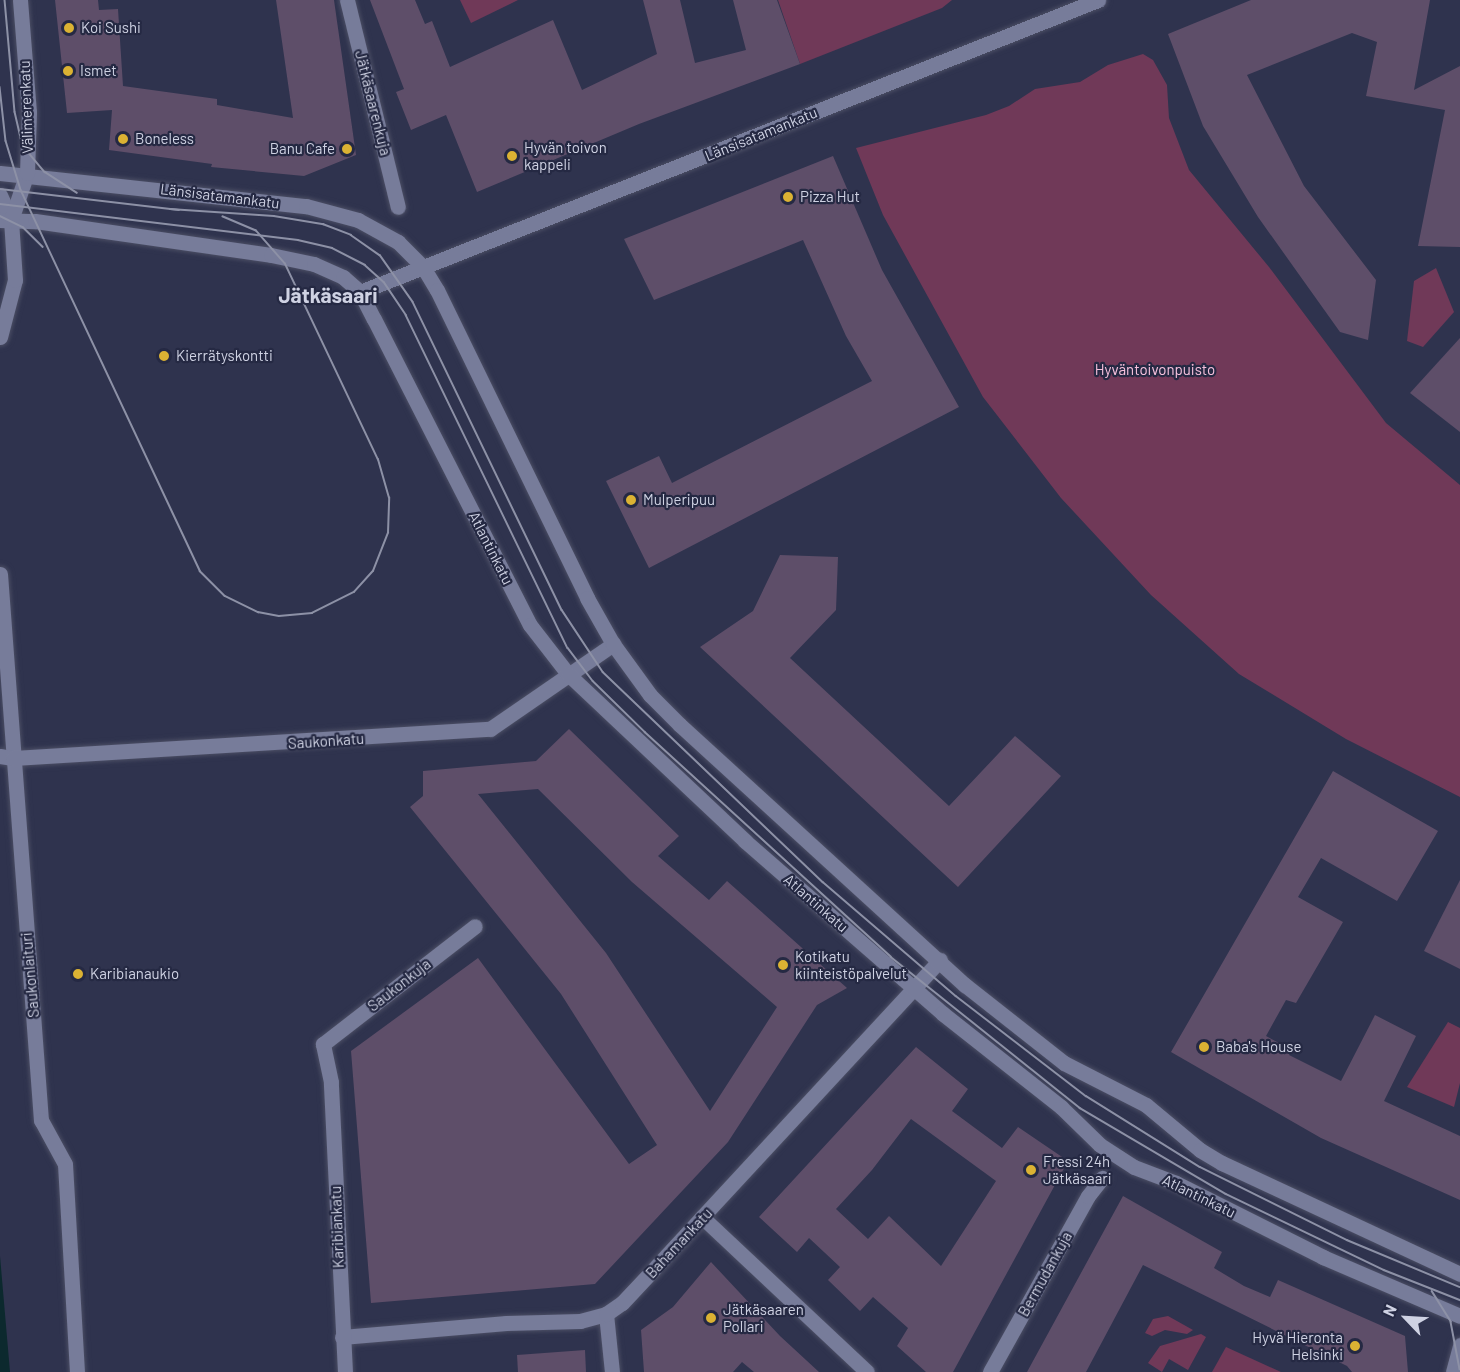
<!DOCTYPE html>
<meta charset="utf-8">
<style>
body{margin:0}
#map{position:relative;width:1460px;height:1372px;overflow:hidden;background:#2f334e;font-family:Barlow,sans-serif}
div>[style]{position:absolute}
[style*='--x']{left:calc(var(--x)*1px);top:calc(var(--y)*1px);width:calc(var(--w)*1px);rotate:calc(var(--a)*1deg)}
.green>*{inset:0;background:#703958}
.water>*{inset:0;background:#0c292e}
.building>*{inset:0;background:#5e4e69}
.roads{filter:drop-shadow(0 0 2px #4b4e64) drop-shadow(0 0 2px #4b4e64)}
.street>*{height:15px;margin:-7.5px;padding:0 7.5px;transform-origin:7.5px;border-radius:7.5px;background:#777c9a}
.secondary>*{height:15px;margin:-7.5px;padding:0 7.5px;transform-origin:7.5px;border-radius:7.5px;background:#777c9a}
.tram>*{height:1.5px;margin:-0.75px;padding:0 0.75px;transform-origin:0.75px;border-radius:0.75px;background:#8d91a6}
.dots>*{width:16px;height:16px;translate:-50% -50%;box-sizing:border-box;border:3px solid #252943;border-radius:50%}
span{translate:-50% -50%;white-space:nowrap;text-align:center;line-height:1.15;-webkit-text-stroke:4.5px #252943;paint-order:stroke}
.poi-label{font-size:15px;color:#cfd2e3}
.left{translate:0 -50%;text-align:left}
.right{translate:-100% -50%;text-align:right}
.street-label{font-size:15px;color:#cfd2e3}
.park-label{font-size:15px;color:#f7c1dd}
.district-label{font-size:21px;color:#cfd2e3;font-weight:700}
.north{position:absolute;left:1376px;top:1288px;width:60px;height:60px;-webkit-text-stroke:4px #252943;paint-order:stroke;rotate:295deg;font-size:16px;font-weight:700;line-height:24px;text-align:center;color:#cfd2e3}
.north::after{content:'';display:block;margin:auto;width:21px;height:27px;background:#cfd2e3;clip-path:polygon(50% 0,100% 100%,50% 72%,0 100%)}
</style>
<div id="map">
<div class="green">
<i style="clip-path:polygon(460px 0,518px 0,471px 23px)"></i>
<i style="clip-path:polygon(778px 0,952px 0,942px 8px,800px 64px)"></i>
<i style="clip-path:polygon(1143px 54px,1153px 60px,1167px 85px,1169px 118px,1189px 170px,1269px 267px,1386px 423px,1460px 485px,1460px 797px,1346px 739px,1239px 674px,1151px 595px,1061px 498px,983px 397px,883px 215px,856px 148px,986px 115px,1009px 106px,1035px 89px,1080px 82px,1108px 65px)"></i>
<i style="clip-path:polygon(1436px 268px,1454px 312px,1423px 347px,1407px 341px,1414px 281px)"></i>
<i style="clip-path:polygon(1448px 1022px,1460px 1028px,1460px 1083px,1454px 1107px,1407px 1087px)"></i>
<i style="clip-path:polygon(1168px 1316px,1193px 1330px,1187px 1334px,1165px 1330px,1152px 1336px,1145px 1333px,1153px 1319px)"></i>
<i style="clip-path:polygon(1201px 1334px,1206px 1337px,1188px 1370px,1169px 1359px,1162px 1372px,1148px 1363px,1160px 1346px)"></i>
<i style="clip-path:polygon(1226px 1347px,1281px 1372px,1212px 1372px)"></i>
</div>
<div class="water">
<i style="clip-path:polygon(0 1256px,10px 1372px,0 1372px)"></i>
</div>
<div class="building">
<i style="clip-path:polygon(55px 0,98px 0,99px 10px,118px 9px,123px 86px,217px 99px,217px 105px,293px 118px,276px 0,334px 0,356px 155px,304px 176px,211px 167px,212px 164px,109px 150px,112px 110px,67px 113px)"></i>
<i style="clip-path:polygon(370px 0,415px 0,425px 24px,432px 21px,450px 67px,553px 20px,582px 90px,657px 54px,643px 0,680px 0,695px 63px,746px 50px,733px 0,777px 0,800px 64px,639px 124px,477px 192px,446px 115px,411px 130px,396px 92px,404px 89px)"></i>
<i style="clip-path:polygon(1251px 0,1430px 0,1414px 90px,1460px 66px,1460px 247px,1418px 246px,1445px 110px,1366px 96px,1377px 42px,1352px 33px,1247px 75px,1304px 186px,1376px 280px,1368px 340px,1340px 332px,1258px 217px,1203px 126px,1168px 34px)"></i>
<i style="clip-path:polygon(833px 156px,882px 270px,959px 407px,649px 568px,606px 481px,659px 456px,672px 483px,872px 381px,846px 336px,803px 240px,654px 300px,624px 239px)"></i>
<i style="clip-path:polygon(1460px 338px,1460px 432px,1410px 393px)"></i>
<i style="clip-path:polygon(780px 555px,838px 557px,836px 610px,790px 658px,949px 806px,1015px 736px,1061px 776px,958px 887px,700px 647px,753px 611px)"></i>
<i style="clip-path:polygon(evenodd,569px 729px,679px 836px,658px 856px,709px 900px,727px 881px,847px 988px,817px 1005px,728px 1142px,595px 1284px,371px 1303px,351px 1051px,478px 958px,629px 1164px,657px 1145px,561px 994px,410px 807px,423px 796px,423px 771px,536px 761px,569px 729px,538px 789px,632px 882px,777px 1007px,710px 1111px,606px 953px,478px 794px,538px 789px)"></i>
<i style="clip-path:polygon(1333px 771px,1438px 831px,1397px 901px,1321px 858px,1298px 897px,1343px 922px,1296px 1003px,1286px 1000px,1266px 1036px,1292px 1050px,1289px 1055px,1341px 1081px,1375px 1015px,1416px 1036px,1384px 1101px,1460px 1136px,1460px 1200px,1321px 1138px,1171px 1052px)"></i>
<i style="clip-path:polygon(1460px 880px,1460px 969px,1424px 951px)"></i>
<i style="clip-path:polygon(evenodd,916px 1047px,968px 1089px,952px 1111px,1002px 1148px,1018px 1127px,1068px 1161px,953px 1372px,926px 1372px,897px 1346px,908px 1328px,873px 1297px,860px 1311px,828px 1280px,840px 1267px,809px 1238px,797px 1252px,759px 1217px,916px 1047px,911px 1119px,996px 1181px,941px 1266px,889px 1216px,868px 1239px,836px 1209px,872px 1170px,911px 1119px)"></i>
<i style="clip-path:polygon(1123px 1196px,1222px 1252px,1214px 1268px,1244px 1286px,1270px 1297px,1278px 1280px,1405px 1336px,1408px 1372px,1352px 1372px,1347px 1366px,1143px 1265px,1086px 1372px,1027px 1372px)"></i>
<i style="clip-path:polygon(711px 1262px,780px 1336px,819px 1372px,754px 1372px,742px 1362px,733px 1372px,644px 1372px,641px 1330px,673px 1307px)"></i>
<i style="clip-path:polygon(585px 1350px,586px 1372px,518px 1372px,517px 1355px)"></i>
</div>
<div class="roads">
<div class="street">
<i style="--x:347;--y:0;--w:213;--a:76.2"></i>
<i style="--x:0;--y:337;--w:59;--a:-75.3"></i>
<i style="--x:15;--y:280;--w:60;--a:-93.8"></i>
<i style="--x:0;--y:574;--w:548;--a:85.71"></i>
<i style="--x:41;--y:1120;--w:50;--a:61.4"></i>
<i style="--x:65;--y:1164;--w:208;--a:86.7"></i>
<i style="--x:0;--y:756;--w:13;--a:9"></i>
<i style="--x:13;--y:758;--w:478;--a:-3.5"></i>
<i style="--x:490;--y:729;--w:150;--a:-34.6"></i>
<i style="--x:702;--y:1217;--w:226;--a:43.2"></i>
<i style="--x:606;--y:1314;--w:58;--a:84.1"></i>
<i style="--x:342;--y:1337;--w:165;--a:-4.9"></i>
<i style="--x:506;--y:1323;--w:74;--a:-1.5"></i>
<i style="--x:580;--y:1321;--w:27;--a:-15"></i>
<i style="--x:606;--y:1314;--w:19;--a:-35"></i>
<i style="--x:622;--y:1303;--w:44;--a:-46.8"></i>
<i style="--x:652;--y:1271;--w:424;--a:-47.2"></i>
<i style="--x:345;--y:1372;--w:290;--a:-92.8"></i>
<i style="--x:331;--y:1082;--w:39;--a:-102"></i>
<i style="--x:323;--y:1044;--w:192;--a:-37.8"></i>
<i style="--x:990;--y:1372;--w:201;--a:-60.9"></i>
<i style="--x:1088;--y:1196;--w:23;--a:-52"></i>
<i style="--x:1453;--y:1372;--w:28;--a:-75"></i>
</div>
<div class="secondary">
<i style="--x:0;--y:173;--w:308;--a:6.2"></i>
<i style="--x:306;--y:206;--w:54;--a:15.1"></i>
<i style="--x:358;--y:220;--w:46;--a:28.8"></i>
<i style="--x:398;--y:242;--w:35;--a:45"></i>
<i style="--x:423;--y:267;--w:27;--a:59"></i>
<i style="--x:437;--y:290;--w:343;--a:64"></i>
<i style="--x:587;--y:598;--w:53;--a:60.5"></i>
<i style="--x:613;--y:644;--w:63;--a:54"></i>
<i style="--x:650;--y:695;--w:42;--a:45"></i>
<i style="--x:680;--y:725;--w:386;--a:42.4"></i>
<i style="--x:965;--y:985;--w:126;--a:38.2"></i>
<i style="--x:1064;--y:1063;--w:92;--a:27.1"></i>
<i style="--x:1146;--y:1105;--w:70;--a:39.8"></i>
<i style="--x:1200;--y:1150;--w:26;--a:31"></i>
<i style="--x:1222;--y:1163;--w:263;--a:25"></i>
<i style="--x:0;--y:195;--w:27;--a:66"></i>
<i style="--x:0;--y:220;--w:35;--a:2"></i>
<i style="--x:35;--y:221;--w:238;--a:8.2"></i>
<i style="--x:271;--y:255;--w:44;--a:11.8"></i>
<i style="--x:314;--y:264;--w:32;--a:24"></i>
<i style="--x:343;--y:277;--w:23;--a:41"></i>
<i style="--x:360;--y:292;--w:30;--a:63"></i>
<i style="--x:374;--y:319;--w:343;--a:63"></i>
<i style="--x:530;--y:625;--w:62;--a:52.2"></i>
<i style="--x:568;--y:674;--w:243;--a:43.3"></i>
<i style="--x:745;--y:841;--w:262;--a:41.1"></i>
<i style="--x:942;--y:1013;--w:152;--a:38.3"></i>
<i style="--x:1061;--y:1107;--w:54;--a:44.3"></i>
<i style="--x:1100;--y:1145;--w:40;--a:32.9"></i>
<i style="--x:1134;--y:1167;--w:45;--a:20.9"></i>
<i style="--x:1176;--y:1183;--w:165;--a:26.7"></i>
<i style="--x:1323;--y:1257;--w:149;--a:23.3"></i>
<i style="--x:11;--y:220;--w:50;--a:-71.2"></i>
<i style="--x:27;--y:173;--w:61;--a:-88.1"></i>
<i style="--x:29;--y:112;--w:112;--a:-94.6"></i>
<i style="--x:360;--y:292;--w:794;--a:-21.59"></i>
</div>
</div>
<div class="tram">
<i style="--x:5;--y:0;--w:112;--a:84.9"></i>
<i style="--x:15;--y:112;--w:35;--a:77"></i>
<i style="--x:23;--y:146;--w:34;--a:50"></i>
<i style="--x:45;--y:172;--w:38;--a:33"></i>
<i style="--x:0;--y:87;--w:54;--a:83.7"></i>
<i style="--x:6;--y:141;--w:51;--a:73"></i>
<i style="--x:21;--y:190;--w:421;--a:64.8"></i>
<i style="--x:200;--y:571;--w:35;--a:45"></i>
<i style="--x:225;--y:596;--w:37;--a:26"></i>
<i style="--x:258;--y:612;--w:21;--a:11"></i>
<i style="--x:279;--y:616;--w:33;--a:-5"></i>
<i style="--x:312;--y:613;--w:47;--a:-26.6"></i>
<i style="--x:354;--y:592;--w:28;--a:-48"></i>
<i style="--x:373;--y:571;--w:41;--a:-68.5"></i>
<i style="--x:388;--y:533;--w:35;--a:-88"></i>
<i style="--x:389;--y:498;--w:40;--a:-106"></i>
<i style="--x:378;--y:460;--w:217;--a:-115.4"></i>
<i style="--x:285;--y:264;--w:44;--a:-131.3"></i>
<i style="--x:256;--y:231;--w:36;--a:-157"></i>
<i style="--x:0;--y:189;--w:180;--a:6.7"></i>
<i style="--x:0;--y:204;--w:300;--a:6.9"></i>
<i style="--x:298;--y:240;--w:35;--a:13"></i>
<i style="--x:332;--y:248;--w:37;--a:27"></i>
<i style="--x:365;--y:265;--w:25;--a:42"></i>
<i style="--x:384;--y:282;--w:40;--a:56"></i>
<i style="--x:406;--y:315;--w:370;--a:64.1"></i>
<i style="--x:568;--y:648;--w:41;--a:52.9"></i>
<i style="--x:593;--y:681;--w:73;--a:44.4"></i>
<i style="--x:645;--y:732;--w:333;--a:42.4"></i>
<i style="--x:891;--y:957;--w:242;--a:38.6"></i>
<i style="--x:1080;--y:1108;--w:169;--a:30.5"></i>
<i style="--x:1226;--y:1194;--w:175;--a:25.7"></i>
<i style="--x:1384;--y:1270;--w:82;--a:21.5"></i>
<i style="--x:170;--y:209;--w:104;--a:3.9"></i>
<i style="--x:274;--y:216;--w:50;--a:9.3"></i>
<i style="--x:323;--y:224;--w:30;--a:21"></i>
<i style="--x:351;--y:235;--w:35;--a:35"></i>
<i style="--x:380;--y:255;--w:57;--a:54.9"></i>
<i style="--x:413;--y:302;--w:342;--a:64.2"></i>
<i style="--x:562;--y:610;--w:74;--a:56.5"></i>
<i style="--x:603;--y:672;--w:304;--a:43.7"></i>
<i style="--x:823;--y:882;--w:175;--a:40.6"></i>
<i style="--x:956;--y:996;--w:164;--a:37.6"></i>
<i style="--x:1086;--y:1096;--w:134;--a:31.9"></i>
<i style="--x:1200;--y:1167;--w:164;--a:26.4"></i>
<i style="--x:1347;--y:1240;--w:122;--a:22.6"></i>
<i style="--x:0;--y:216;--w:25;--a:26"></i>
<i style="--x:23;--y:227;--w:28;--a:45"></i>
<i style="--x:1432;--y:1291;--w:36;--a:58"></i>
<i style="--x:1451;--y:1322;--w:48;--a:79.2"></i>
</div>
<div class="dots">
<i style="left:69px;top:28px;background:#dbb233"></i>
<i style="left:68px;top:71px;background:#dbb233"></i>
<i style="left:123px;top:139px;background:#dbb233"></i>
<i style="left:347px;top:149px;background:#dbb233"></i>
<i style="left:512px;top:156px;background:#dbb233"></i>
<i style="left:788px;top:197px;background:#dbb233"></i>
<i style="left:164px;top:356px;background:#dbb233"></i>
<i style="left:631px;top:500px;background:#dbb233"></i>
<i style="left:783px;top:965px;background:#dbb233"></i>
<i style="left:78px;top:974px;background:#dbb233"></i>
<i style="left:1204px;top:1047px;background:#dbb233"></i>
<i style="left:1031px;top:1170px;background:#dbb233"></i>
<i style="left:711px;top:1318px;background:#dbb233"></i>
<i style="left:1355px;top:1346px;background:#dbb233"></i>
</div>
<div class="poi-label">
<span class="left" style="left:81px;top:28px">Koi Sushi</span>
<span class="left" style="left:80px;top:71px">Ismet</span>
<span class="left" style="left:135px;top:139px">Boneless</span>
<span class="left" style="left:524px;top:156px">Hyvän toivon<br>kappeli</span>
<span class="right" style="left:335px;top:149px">Banu Cafe</span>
<span class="left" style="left:800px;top:197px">Pizza Hut</span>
<span class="left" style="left:176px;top:356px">Kierrätyskontti</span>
<span class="left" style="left:643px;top:500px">Mulperipuu</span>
<span class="left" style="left:795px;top:965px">Kotikatu<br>kiinteistöpalvelut</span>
<span class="left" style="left:90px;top:974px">Karibianaukio</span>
<span class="left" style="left:1216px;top:1047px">Baba's House</span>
<span class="left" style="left:1043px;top:1170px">Fressi 24h<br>Jätkäsaari</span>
<span class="left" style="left:723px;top:1318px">Jätkäsaaren<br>Pollari</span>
<span class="right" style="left:1343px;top:1346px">Hyvä Hieronta<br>Helsinki</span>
</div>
<div class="street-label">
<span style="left:373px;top:103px;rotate:76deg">Jätkäsaarenkuja</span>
<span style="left:26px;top:107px;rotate:-92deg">Välimerenkatu</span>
<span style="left:761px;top:134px;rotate:-22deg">Länsisatamankatu</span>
<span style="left:220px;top:196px;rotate:7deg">Länsisatamankatu</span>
<span style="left:491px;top:548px;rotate:63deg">Atlantinkatu</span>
<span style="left:326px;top:741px;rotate:-4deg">Saukonkatu</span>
<span style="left:816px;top:903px;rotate:41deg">Atlantinkatu</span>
<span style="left:30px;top:975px;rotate:-95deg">Saukonlaituri</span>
<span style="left:399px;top:985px;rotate:-38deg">Saukonkuja</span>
<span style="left:1199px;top:1196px;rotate:26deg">Atlantinkatu</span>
<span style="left:337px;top:1227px;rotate:-92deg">Karibiankatu</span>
<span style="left:679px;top:1243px;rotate:-47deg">Bahamankatu</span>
<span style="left:1045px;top:1274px;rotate:-61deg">Bermudankuja</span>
</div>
<div class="park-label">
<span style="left:1155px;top:370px">Hyväntoivonpuisto</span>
</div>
<div class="district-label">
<span style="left:328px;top:295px">Jätkäsaari</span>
</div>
<div class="north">N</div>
</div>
